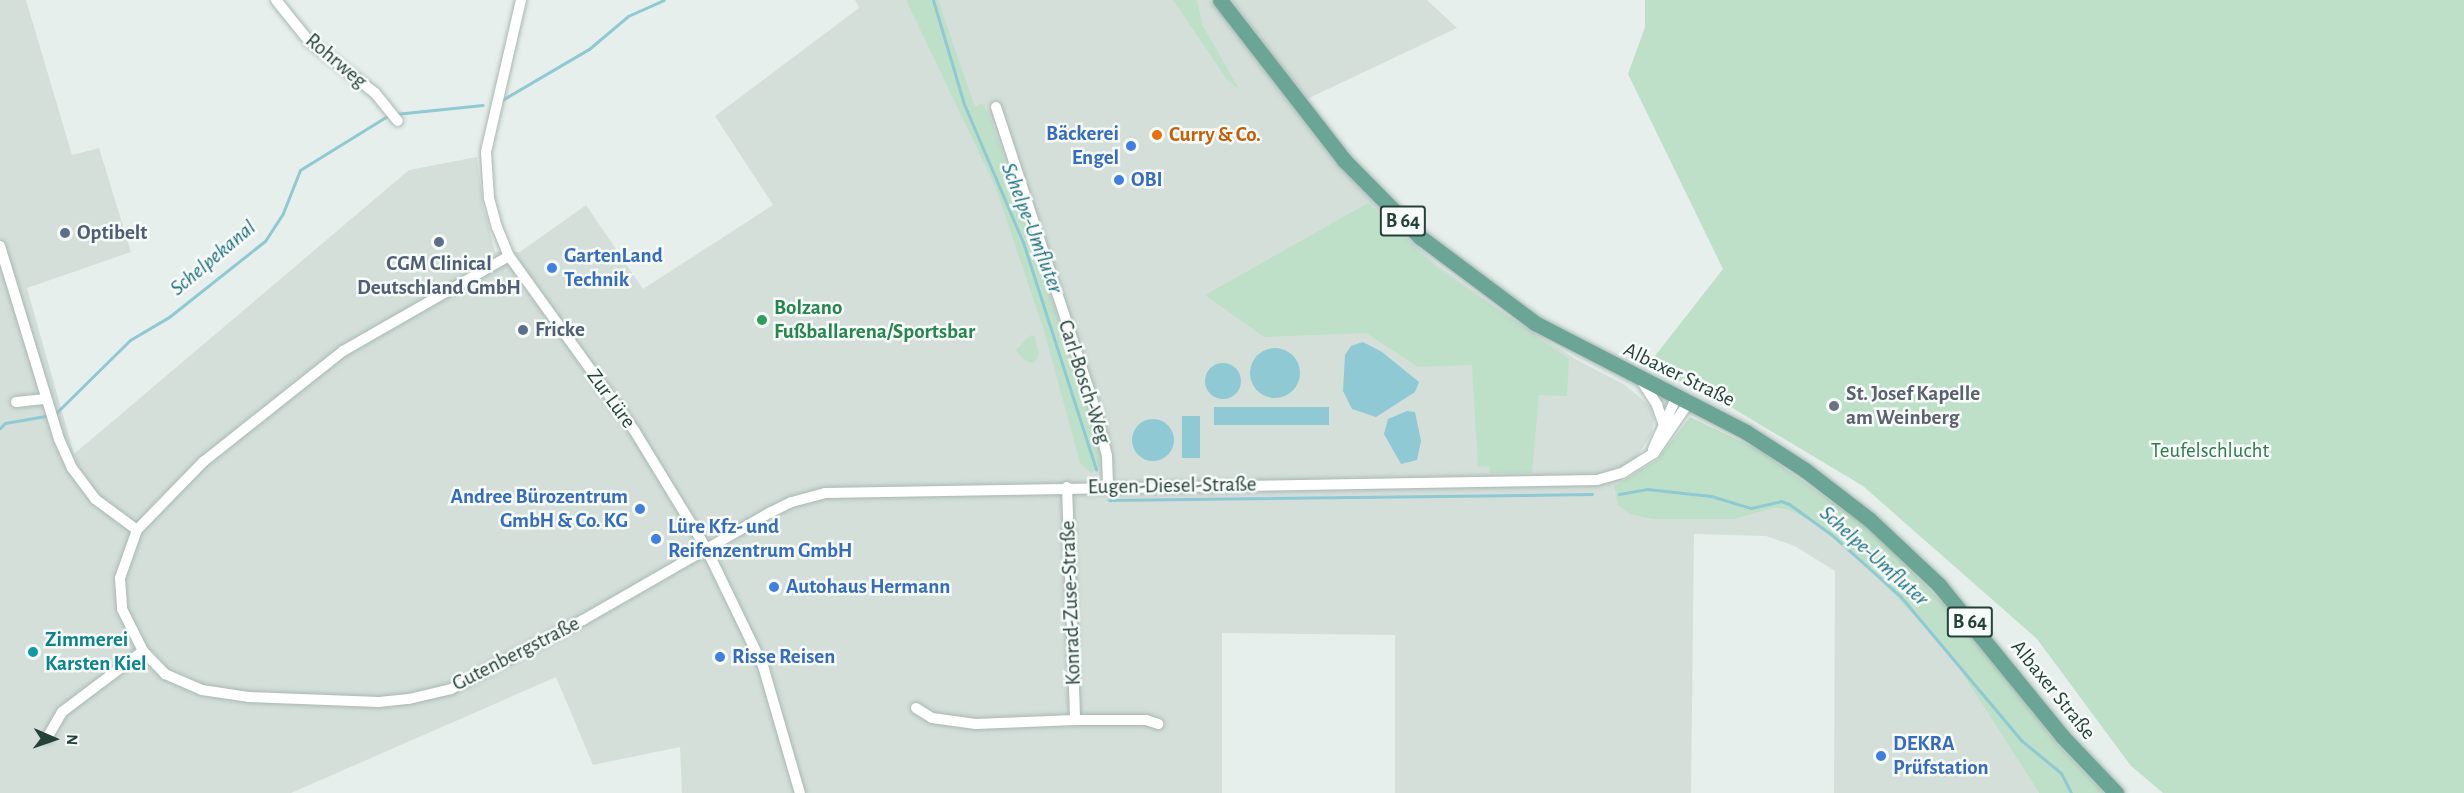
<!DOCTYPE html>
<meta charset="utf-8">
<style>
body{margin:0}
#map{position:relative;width:2464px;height:793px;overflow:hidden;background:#e6efeb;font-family:"Alegreya Sans",sans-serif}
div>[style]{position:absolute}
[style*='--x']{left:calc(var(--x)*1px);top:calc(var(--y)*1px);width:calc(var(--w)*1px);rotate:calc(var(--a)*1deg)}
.built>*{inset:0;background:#d4dfda}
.green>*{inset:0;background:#bfe0c8}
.water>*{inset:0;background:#8ec9d4;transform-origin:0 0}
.round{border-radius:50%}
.stream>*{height:3px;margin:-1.5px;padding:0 1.5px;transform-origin:1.5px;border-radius:1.5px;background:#8ec9d4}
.roads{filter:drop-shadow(0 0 2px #a8b8b2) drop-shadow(0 0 2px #a8b8b2)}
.minor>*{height:10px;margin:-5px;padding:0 5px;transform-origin:5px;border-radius:5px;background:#fff}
.primary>*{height:15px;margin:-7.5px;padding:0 7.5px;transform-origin:7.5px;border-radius:7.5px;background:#6aa596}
.dots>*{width:16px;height:16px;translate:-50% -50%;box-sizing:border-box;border:3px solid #f7fbf9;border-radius:50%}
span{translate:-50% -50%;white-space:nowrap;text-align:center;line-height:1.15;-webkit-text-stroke:5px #f7fbf9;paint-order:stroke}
.shield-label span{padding:2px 4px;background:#f7fbf9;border:2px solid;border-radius:4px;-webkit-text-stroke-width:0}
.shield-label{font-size:20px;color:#24423a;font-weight:700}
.street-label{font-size:21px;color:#24423a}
.shop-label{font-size:21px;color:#366cbe;font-weight:700}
.right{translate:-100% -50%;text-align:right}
.left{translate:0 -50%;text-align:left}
.food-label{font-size:21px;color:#c56008;font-weight:700}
.service-label{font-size:21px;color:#4e5e75;font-weight:700}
.leisure-label{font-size:21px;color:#27864d;font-weight:700}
.worship-label{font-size:21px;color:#5b616d;font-weight:700}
.park-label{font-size:21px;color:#2d7a4b}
.culture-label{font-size:21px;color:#0d838f;font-weight:700}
.water-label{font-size:22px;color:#1c6f80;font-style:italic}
.north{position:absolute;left:24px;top:709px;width:60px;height:60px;-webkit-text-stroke:4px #f7fbf9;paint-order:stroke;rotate:92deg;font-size:16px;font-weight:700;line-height:24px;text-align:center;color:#24423a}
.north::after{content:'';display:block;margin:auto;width:21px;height:27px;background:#24423a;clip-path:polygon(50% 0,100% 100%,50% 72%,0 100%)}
</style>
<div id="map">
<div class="built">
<i style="clip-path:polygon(0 0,26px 0,72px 155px,99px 148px,131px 252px,27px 288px,74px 454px,409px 170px,477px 157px,483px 204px,495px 252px,520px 252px,586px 205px,643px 289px,773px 205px,715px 116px,859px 8px,855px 0,1210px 0,1332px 159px,1400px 231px,1439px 266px,1507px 315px,1577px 360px,1625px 385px,1650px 406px,1654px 420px,1651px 435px,1614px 492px,1735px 519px,1773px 508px,1788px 510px,1811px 521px,1867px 566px,1949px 653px,2039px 793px,1834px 793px,1835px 571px,1795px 546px,1766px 536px,1694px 534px,1691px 793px,1395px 793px,1395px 635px,1222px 633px,1222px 793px,682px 793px,680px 747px,593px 765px,556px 677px,291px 793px,0 793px)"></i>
<i style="clip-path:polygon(1231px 0,1427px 0,1457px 28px,1307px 99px)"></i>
</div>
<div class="green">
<i style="clip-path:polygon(906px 0,938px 0,975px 107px,982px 103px,990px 116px,1098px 439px,1100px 467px,1091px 473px,1080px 463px,1044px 331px,995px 186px)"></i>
<i style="clip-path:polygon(1173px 0,1197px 0,1203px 26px,1239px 89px,1228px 81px)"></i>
<i style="clip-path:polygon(1645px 0,2464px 0,2464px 793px,2163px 793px,2131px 766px,2037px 639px,1863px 486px,1724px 403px,1654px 368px,1657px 363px,1651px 361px,1723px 269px,1628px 74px,1645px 27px)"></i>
<i style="clip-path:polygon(1368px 203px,1436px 267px,1569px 359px,1567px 396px,1539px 395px,1532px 473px,1490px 473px,1489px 466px,1478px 467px,1472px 365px,1418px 367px,1366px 333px,1264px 337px,1205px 295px)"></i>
<i style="clip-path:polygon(1030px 335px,1035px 337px,1039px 354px,1034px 364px,1024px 360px,1016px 350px)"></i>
<i style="clip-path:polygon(1690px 417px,1759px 450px,1874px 532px,1961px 622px,2058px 745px,2104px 793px,2039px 793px,1949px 653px,1867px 566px,1811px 521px,1788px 510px,1774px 508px,1735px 519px,1652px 519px,1630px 514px,1618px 505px,1614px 486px,1657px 460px)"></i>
</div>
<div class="water">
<i style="clip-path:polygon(1363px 342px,1382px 352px,1419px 382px,1415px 392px,1376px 417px,1352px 409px,1343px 391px,1345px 355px,1351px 346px)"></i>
<i class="round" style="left:1250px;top:348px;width:50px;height:50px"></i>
<i class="round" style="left:1205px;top:363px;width:36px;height:36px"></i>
<i style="left:1214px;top:407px;width:115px;height:18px"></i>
<i style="clip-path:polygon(1407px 411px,1415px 412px,1421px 441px,1417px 460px,1401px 464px,1384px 434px,1388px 419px)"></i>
<i style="left:1182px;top:416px;width:18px;height:42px"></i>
<i class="round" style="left:1132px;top:419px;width:42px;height:42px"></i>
</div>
<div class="stream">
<i style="--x:933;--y:0;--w:109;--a:73.4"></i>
<i style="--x:964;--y:104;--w:150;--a:66.9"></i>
<i style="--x:1023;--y:242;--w:239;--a:72.2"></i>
<i style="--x:502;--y:100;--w:101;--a:-30.4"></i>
<i style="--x:589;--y:49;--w:51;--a:-40.2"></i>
<i style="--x:628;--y:16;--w:39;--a:-24"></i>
<i style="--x:395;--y:114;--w:88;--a:-5.8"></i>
<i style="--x:56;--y:413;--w:104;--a:-44.6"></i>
<i style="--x:130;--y:340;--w:45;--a:-30.5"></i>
<i style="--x:169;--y:317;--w:122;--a:-38.4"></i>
<i style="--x:265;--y:241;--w:33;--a:-57"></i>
<i style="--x:283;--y:213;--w:46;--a:-68.4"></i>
<i style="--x:300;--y:170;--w:105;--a:-31.7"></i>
<i style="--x:0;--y:428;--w:7;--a:-45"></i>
<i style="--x:5;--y:423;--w:41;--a:-9.9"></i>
<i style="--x:1619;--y:494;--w:28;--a:-10"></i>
<i style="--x:1647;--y:489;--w:64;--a:6.2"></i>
<i style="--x:1711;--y:496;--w:42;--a:16.7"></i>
<i style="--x:1751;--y:508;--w:31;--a:-13"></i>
<i style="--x:1781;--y:501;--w:9;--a:21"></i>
<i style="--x:1789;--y:504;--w:53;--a:35.8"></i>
<i style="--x:1832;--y:535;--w:93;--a:41.9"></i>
<i style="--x:1901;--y:597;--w:188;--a:50"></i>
<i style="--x:2022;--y:741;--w:50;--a:39.4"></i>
<i style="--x:2061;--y:773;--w:22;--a:63"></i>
<i style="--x:1109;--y:500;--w:483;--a:-0.7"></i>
</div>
<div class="roads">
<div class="minor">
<i style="--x:276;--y:0;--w:53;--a:51.2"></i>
<i style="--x:309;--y:41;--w:84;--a:38.2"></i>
<i style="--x:375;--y:93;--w:36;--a:51"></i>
<i style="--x:521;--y:0;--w:156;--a:103"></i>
<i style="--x:486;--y:152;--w:46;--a:86.3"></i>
<i style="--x:489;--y:198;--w:30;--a:75"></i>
<i style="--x:497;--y:227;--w:31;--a:68"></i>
<i style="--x:509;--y:256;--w:214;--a:54.3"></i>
<i style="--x:634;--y:430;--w:138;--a:58.6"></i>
<i style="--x:706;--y:548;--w:131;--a:64.2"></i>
<i style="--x:763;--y:666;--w:132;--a:73.8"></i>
<i style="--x:996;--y:107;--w:324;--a:71.8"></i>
<i style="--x:1097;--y:415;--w:42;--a:76.3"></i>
<i style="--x:1107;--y:456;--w:30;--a:88"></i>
<i style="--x:0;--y:246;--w:202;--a:73"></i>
<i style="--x:59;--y:439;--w:32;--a:66"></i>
<i style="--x:72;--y:468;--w:39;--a:53"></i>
<i style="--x:95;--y:499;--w:52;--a:36.4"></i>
<i style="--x:509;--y:256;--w:191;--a:150.2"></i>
<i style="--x:343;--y:351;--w:177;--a:141.6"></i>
<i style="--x:204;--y:461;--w:96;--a:134.2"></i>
<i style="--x:137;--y:530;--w:51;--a:109.5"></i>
<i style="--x:120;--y:578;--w:31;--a:86"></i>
<i style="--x:122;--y:609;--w:47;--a:63.4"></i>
<i style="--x:143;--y:651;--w:32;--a:46"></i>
<i style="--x:165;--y:674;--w:40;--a:23.4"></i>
<i style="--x:202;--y:690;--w:48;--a:8.5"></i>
<i style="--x:249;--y:697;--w:130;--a:2.2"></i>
<i style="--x:379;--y:702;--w:30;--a:-6"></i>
<i style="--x:409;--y:699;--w:43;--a:-13.4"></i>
<i style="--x:451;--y:689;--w:149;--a:-27.6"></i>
<i style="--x:583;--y:620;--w:215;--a:-29.9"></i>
<i style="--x:769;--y:513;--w:25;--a:-26"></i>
<i style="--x:792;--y:502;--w:34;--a:-15"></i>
<i style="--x:825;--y:493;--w:772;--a:-0.96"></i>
<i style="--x:1597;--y:480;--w:26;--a:-16"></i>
<i style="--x:1622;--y:473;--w:38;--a:-32"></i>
<i style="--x:1654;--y:453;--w:62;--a:-55.5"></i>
<i style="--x:1641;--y:380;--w:30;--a:57"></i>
<i style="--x:1657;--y:405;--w:21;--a:71"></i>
<i style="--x:16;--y:402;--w:30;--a:-6"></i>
<i style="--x:1653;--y:449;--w:58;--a:-65.6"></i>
<i style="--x:1067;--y:487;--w:233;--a:88"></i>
<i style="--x:1075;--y:720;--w:71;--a:0"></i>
<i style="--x:1146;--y:720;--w:13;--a:18"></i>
<i style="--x:916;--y:708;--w:19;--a:32"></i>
<i style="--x:932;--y:718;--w:44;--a:7.8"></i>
<i style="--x:976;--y:724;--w:99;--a:-2.3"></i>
<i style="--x:47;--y:738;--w:30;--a:-60"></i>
<i style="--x:62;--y:712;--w:101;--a:-37"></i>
</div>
<div class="primary">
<i style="--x:1220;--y:0;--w:202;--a:52.2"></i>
<i style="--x:1344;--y:160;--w:108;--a:45.4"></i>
<i style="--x:1420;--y:237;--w:144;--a:36.8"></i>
<i style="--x:1535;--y:323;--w:237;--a:27.3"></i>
<i style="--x:1746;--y:432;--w:70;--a:32.8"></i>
<i style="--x:1805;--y:470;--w:82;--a:37.6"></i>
<i style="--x:1870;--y:520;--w:95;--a:43.3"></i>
<i style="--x:1939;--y:585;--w:195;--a:50.8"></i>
<i style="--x:2062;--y:736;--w:79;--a:46.5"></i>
</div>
</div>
<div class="dots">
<i style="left:1157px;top:135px;background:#e8710a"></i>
<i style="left:1131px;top:146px;background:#3f7fe0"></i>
<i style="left:1119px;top:180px;background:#3f7fe0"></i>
<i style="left:65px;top:233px;background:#5c6f8a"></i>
<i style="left:439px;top:242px;background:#5c6f8a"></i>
<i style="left:552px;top:268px;background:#3f7fe0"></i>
<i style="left:762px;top:320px;background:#2e9e5b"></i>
<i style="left:523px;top:330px;background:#5c6f8a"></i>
<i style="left:1834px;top:406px;background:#6b7280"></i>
<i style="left:640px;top:509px;background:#3f7fe0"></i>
<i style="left:656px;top:539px;background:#3f7fe0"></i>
<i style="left:774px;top:587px;background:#3f7fe0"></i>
<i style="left:33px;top:652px;background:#0f9aa8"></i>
<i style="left:720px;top:657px;background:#3f7fe0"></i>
<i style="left:1881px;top:756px;background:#3f7fe0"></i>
</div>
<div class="shield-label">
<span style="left:1403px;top:221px">B 64</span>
<span style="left:1970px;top:622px">B 64</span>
</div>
<div class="street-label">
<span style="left:336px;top:61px;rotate:40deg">Rohrweg</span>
<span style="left:1679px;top:375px;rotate:26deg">Albaxer Straße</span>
<span style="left:1084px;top:382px;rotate:72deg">Carl-Bosch-Weg</span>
<span style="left:611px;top:399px;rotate:54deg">Zur Lüre</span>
<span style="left:1172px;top:486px;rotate:-1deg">Eugen-Diesel-Straße</span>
<span style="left:1071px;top:603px;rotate:-92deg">Konrad-Zuse-Straße</span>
<span style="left:516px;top:654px;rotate:-27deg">Gutenbergstraße</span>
<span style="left:2053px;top:690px;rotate:51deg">Albaxer Straße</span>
</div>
<div class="shop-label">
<span class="right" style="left:1119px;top:146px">Bäckerei<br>Engel</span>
<span class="left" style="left:1131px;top:180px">OBI</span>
<span class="left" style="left:564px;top:268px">GartenLand<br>Technik</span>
<span class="right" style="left:628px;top:509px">Andree Bürozentrum<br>GmbH &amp; Co. KG</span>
<span class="left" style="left:668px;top:539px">Lüre Kfz- und<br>Reifenzentrum GmbH</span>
<span class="left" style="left:786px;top:587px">Autohaus Hermann</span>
<span class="left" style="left:732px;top:657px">Risse Reisen</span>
<span class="left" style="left:1893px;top:756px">DEKRA<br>Prüfstation</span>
</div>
<div class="food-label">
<span class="left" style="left:1169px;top:135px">Curry &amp; Co.</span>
</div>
<div class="service-label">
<span class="left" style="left:77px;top:233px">Optibelt</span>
<span style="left:439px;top:276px">CGM Clinical<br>Deutschland GmbH</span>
<span class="left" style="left:535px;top:330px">Fricke</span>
</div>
<div class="leisure-label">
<span class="left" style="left:774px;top:320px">Bolzano<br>Fußballarena/Sportsbar</span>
</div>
<div class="worship-label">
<span class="left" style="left:1846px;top:406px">St. Josef Kapelle<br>am Weinberg</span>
</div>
<div class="park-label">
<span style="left:2210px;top:451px">Teufelschlucht</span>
</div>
<div class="culture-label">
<span class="left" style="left:45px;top:652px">Zimmerei<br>Karsten Kiel</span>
</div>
<div class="water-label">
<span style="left:1032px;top:228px;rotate:69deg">Schelpe-Umfluter</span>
<span style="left:213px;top:258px;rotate:-40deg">Schelpekanal</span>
<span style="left:1874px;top:556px;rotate:42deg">Schelpe-Umfluter</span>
</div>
<div class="north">N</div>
</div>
